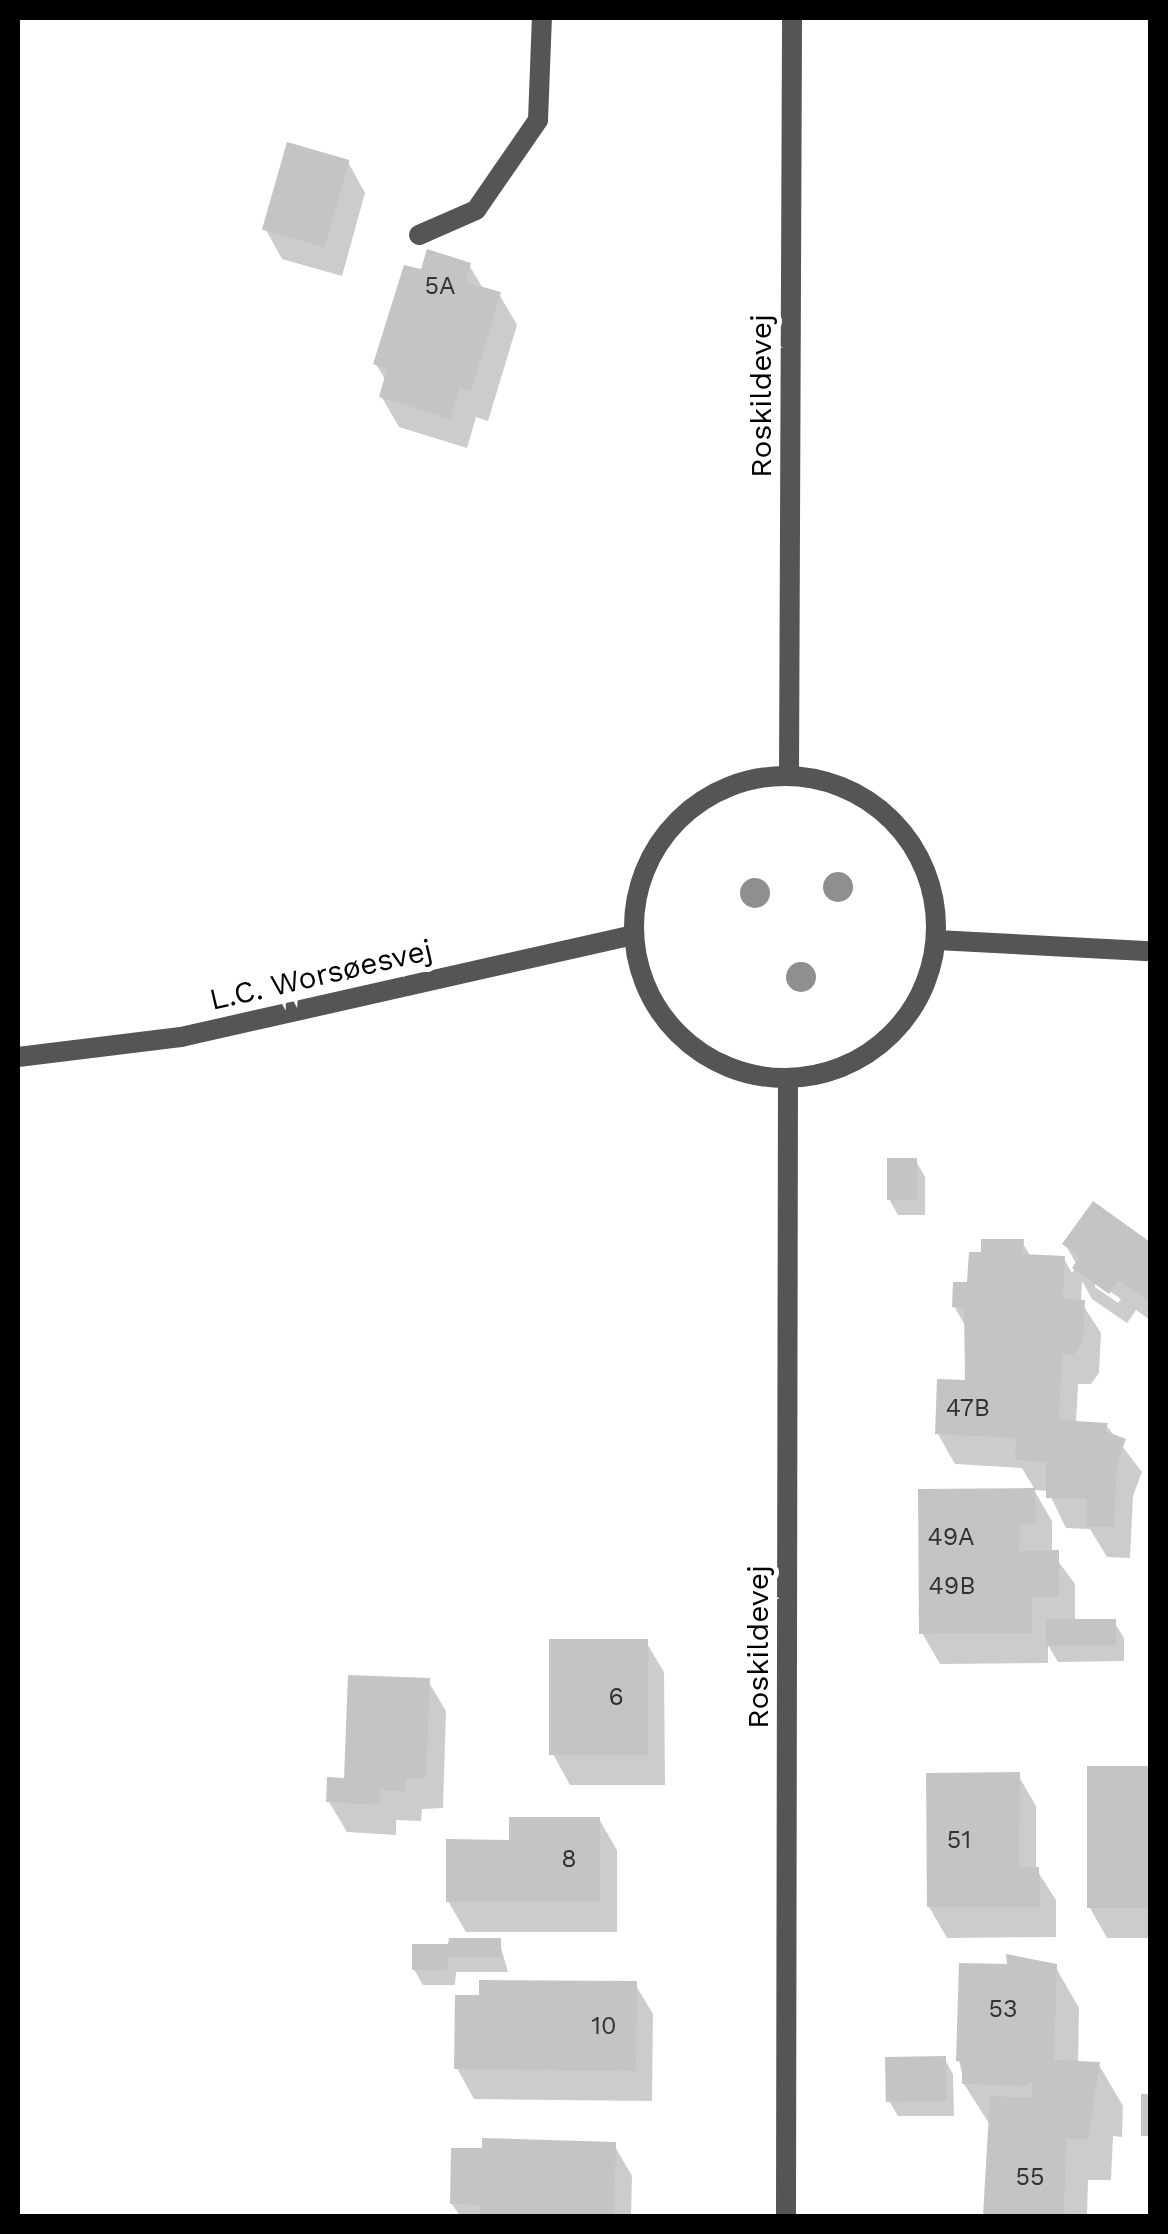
<!DOCTYPE html>
<meta charset="utf-8">
<style>
body{margin:0}
#map{position:relative;width:1168px;height:2234px;overflow:hidden;background:#fff;font-family:"Work Sans",sans-serif}
div>[style]{position:absolute}
[style*='--x']{left:calc(var(--x)*1px);top:calc(var(--y)*1px);width:calc(var(--w)*1px);rotate:calc(var(--a)*1deg)}
.shadow>*{inset:0;background:#0003}
.building>*{inset:0;background:#c4c4c4;transform-origin:0 0}
.service>*{height:20px;margin:-10px;padding:0 10px;transform-origin:10px;border-radius:10px;background:#555}
.tertiary>*{height:20px;margin:-10px;padding:0 10px;transform-origin:10px;border-radius:10px;background:#555}
.tertiary>.ring{margin:-10px;padding:0;box-sizing:content-box;background:none;border:20px solid #555;border-radius:50%}
.trees>*{width:30px;height:30px;margin:-15px;border-radius:50%;background:#8f8f8f}
span{translate:-50% -50%;white-space:nowrap;text-align:center;line-height:1.15;-webkit-text-stroke:10px #fff;paint-order:stroke}
.number-label{font-size:25px;color:#313131}
.number-label span{-webkit-text-stroke-width:0}
.street-label{font-size:30px;color:#000}
.frame{position:absolute;inset:0;border:20px solid #000;pointer-events:none}
</style>
<div id="map">
<div class="shadow">
<i style="clip-path:polygon(348px 162px,365px 193px,342px 276px,282px 259px,265px 228px)"></i>
<i style="clip-path:polygon(469px 265px,484px 290px,499px 294px,517px 325px,488px 421px,476px 417px,467px 448px,399px 427px,381px 396px,386px 381px,376px 364px)"></i>
<i style="clip-path:polygon(916px 1161px,925px 1177px,925px 1215px,898px 1215px,889px 1199px)"></i>
<i style="clip-path:polygon(evenodd,1093px 1205px,1150px 1245px,1150px 1320px,1136px 1310px,1127px 1323px,1092px 1299px,1082px 1281px,1081px 1302px,1101px 1333px,1099px 1373px,1091px 1384px,1078px 1384px,1076px 1423px,1106px 1425px,1142px 1472px,1133px 1496px,1130px 1558px,1107px 1557px,1090px 1529px,1066px 1528px,1048px 1491px,1034px 1490px,1052px 1521px,1052px 1553px,1075px 1584px,1075px 1623px,1114px 1622px,1124px 1638px,1124px 1661px,1058px 1662px,1048px 1645px,1048px 1663px,940px 1664px,922px 1633px,921px 1492px,1035px 1490px,1022px 1468px,955px 1464px,938px 1434px,939px 1382px,968px 1383px,967px 1329px,954px 1306px,956px 1285px,970px 1285px,971px 1255px,983px 1255px,983px 1241px,1022px 1242px,1031px 1257px,1064px 1259px,1072px 1273px,1077px 1265px,1065px 1244px,1093px 1205px,1095px 1281px,1121px 1299px,1118px 1303px,1095px 1287px,1095px 1281px)"></i>
<i style="clip-path:polygon(646px 1642px,664px 1672px,665px 1785px,570px 1785px,553px 1754px)"></i>
<i style="clip-path:polygon(428px 1681px,446px 1711px,443px 1808px,422px 1809px,421px 1821px,396px 1820px,396px 1835px,347px 1832px,329px 1802px)"></i>
<i style="clip-path:polygon(1090px 1769px,1150px 1769px,1150px 1938px,1107px 1938px,1090px 1908px)"></i>
<i style="clip-path:polygon(1018px 1775px,1036px 1806px,1036px 1869px,1056px 1900px,1056px 1937px,947px 1938px,929px 1907px)"></i>
<i style="clip-path:polygon(599px 1819px,617px 1850px,617px 1932px,466px 1932px,448px 1901px,511px 1842px)"></i>
<i style="clip-path:polygon(499px 1941px,508px 1972px,456px 1972px,455px 1985px,423px 1985px,414px 1969px,414px 1947px)"></i>
<i style="clip-path:polygon(1055px 1966px,1079px 2008px,1078px 2064px,1099px 2065px,1123px 2106px,1122px 2137px,1113px 2136px,1111px 2180px,1088px 2180px,1087px 2216px,985px 2216px,990px 2125px,964px 2084px,959px 2060px)"></i>
<i style="clip-path:polygon(635px 1984px,653px 2014px,652px 2101px,474px 2099px,457px 2068px,481px 1998px)"></i>
<i style="clip-path:polygon(944px 2058px,953px 2074px,954px 2116px,898px 2116px,889px 2101px)"></i>
<i style="clip-path:polygon(614px 2145px,632px 2176px,631px 2216px,460px 2216px,452px 2204px)"></i>
</div>
<div class="building">
<i style="left:287px;top:142px;width:65px;height:91px;rotate:16deg"></i>
<i style="clip-path:polygon(427px 249px,471px 263px,465px 282px,501px 292px,471px 392px,459px 388px,450px 419px,379px 397px,387px 369px,373px 364px,404px 265px,421px 269px)"></i>
<i style="left:887px;top:1158px;width:30px;height:42px"></i>
<i style="clip-path:polygon(1093px 1201px,1150px 1242px,1150px 1302px,1118px 1281px,1109px 1294px,1072px 1268px,1080px 1256px,1062px 1244px)"></i>
<i style="clip-path:polygon(981px 1239px,1024px 1239px,1023px 1254px,1065px 1256px,1063px 1299px,1085px 1300px,1083px 1341px,1074px 1354px,1062px 1354px,1059px 1420px,1108px 1423px,1105px 1431px,1126px 1439px,1117px 1464px,1114px 1527px,1086px 1527px,1087px 1499px,1046px 1498px,1046px 1462px,1015px 1460px,1016px 1438px,935px 1434px,937px 1379px,965px 1380px,964px 1308px,952px 1307px,953px 1282px,967px 1282px,969px 1252px,981px 1252px)"></i>
<i style="clip-path:polygon(1035px 1488px,1036px 1525px,1020px 1524px,1019px 1551px,1059px 1550px,1059px 1597px,1032px 1597px,1032px 1633px,919px 1634px,918px 1489px)"></i>
<i style="left:1116px;top:1619px;width:27px;height:70px;rotate:90deg"></i>
<i style="left:549px;top:1639px;width:99px;height:116px"></i>
<i style="clip-path:polygon(348px 1675px,430px 1678px,426px 1778px,405px 1779px,405px 1791px,380px 1790px,379px 1805px,326px 1802px,327px 1777px,344px 1778px)"></i>
<i style="left:1150px;top:1766px;width:142px;height:63px;rotate:90deg"></i>
<i style="clip-path:polygon(1020px 1772px,1019px 1867px,1039px 1867px,1040px 1907px,927px 1907px,926px 1773px)"></i>
<i style="clip-path:polygon(509px 1817px,600px 1817px,600px 1902px,446px 1902px,446px 1839px,509px 1840px)"></i>
<i style="clip-path:polygon(449px 1938px,501px 1938px,501px 1957px,448px 1957px,447px 1970px,412px 1970px,412px 1944px,448px 1944px)"></i>
<i style="clip-path:polygon(1006px 1954px,1057px 1964px,1054px 2060px,1100px 2062px,1088px 2139px,1066px 2139px,1064px 2216px,983px 2216px,990px 2096px,1032px 2098px,1032px 2081px,1027px 2086px,962px 2084px,962px 2062px,956px 2061px,959px 1963px,1007px 1964px)"></i>
<i style="clip-path:polygon(479px 1980px,637px 1981px,636px 2071px,454px 2069px,455px 1995px,479px 1995px)"></i>
<i style="left:946px;top:2056px;width:45px;height:61px;rotate:89deg"></i>
<i style="left:1141px;top:2094px;width:9px;height:42px"></i>
<i style="clip-path:polygon(482px 2138px,616px 2142px,614px 2216px,480px 2215px,480px 2205px,450px 2204px,451px 2148px,482px 2148px)"></i>
</div>
<div class="service">
<i style="--x:419;--y:235;--w:62;--a:-23.7"></i>
<i style="--x:476;--y:210;--w:109;--a:-55.4"></i>
<i style="--x:538;--y:120;--w:102;--a:-87.8"></i>
</div>
<div class="tertiary">
<i style="--x:789;--y:775;--w:757;--a:-89.77"></i>
<i class="ring" style="left:634px;top:776px;width:282px;height:282px"></i>
<i style="--x:937;--y:940;--w:213;--a:3"></i>
<i style="--x:18;--y:1057;--w:164;--a:-7"></i>
<i style="--x:181;--y:1037;--w:464;--a:-12.7"></i>
<i style="--x:786;--y:2216;--w:1138;--a:-89.9"></i>
</div>
<div class="trees">
<i style="left:838px;top:887px"></i>
<i style="left:755px;top:893px"></i>
<i style="left:801px;top:977px"></i>
</div>
<div class="number-label">
<span style="left:440px;top:286px">5A</span>
<span style="left:968px;top:1408px">47B</span>
<span style="left:951px;top:1537px">49A</span>
<span style="left:952px;top:1586px">49B</span>
<span style="left:616px;top:1697px">6</span>
<span style="left:959px;top:1840px">51</span>
<span style="left:569px;top:1859px">8</span>
<span style="left:1003px;top:2009px">53</span>
<span style="left:604px;top:2026px">10</span>
<span style="left:1030px;top:2177px">55</span>
</div>
<div class="street-label">
<span style="left:761px;top:396px;rotate:-90deg">Roskildevej</span>
<span style="left:321px;top:975px;rotate:-13deg">L.C. Worsøesvej</span>
<span style="left:758px;top:1647px;rotate:-90deg">Roskildevej</span>
</div>
<div class="frame"></div>
</div>
